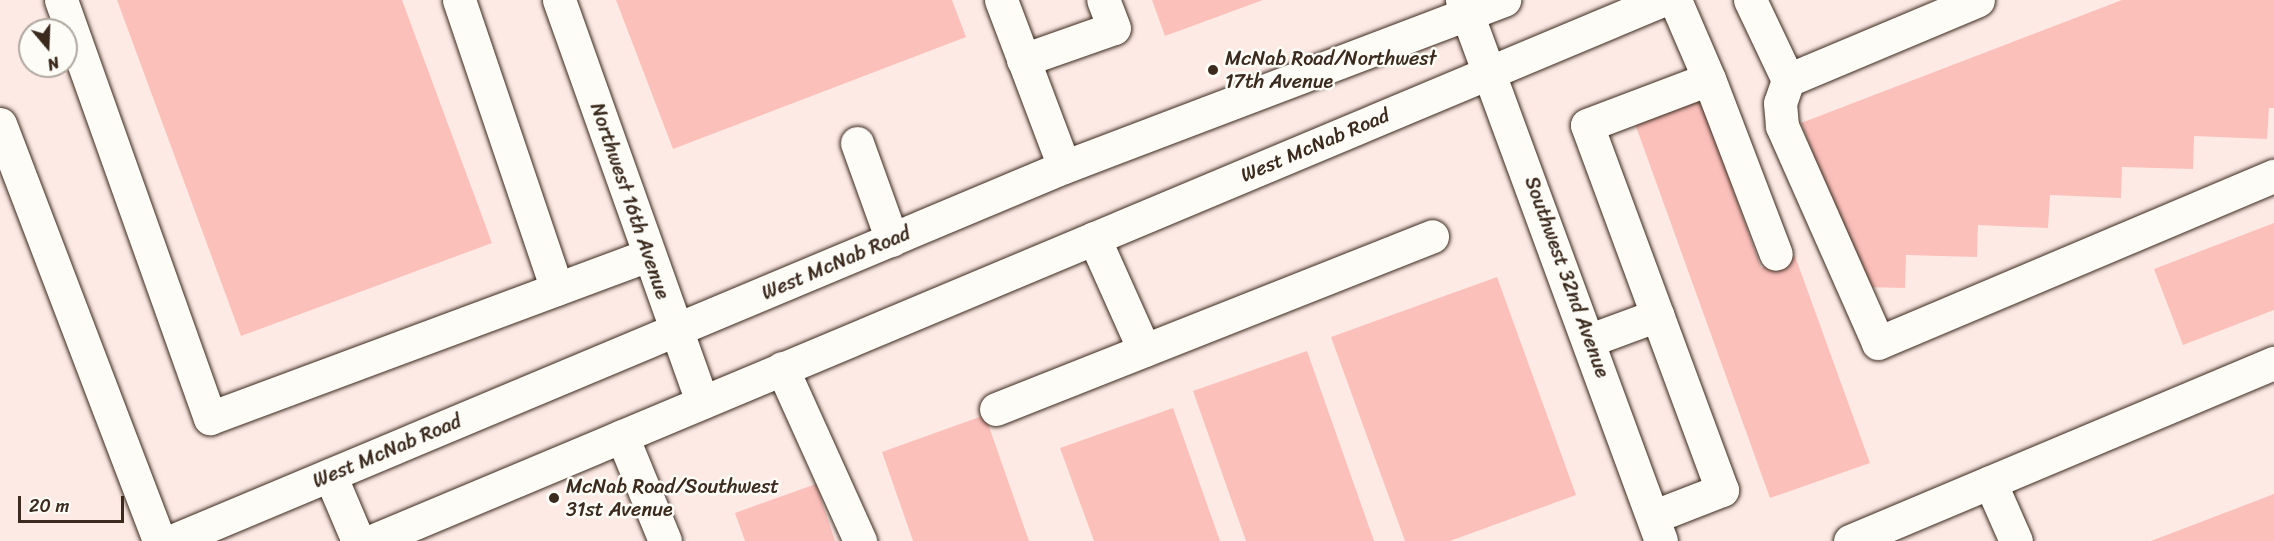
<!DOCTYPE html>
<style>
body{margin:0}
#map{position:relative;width:2274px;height:541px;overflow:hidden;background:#fdeae5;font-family:Sriracha,sans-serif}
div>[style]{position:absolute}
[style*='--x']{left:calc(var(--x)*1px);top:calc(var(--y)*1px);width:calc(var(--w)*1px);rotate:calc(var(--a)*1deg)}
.building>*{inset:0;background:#fcc0bb}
.roads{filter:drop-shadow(0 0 2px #3b2a1e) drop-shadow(0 0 2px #3b2a1e)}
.minor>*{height:33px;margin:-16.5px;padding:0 16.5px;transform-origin:16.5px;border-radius:16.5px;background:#fdfcf7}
.major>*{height:33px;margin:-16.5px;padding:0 16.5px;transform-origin:16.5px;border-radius:16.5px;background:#fdfcf7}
.dots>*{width:16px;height:16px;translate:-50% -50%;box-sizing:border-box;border:3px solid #fdfcf7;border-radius:50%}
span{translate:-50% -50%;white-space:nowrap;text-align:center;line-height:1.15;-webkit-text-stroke:5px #fdfcf7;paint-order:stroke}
.poi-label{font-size:20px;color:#3b2a1e}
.left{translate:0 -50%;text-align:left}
.street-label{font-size:20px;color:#3b2a1e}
.north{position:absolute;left:18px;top:18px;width:60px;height:60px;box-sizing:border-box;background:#fdfcf7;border:2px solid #afa8a0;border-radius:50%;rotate:161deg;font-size:16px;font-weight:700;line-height:24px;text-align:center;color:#3b2a1e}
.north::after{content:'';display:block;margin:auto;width:21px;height:27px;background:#3b2a1e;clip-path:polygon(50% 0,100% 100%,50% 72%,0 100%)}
.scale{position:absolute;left:18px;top:496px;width:106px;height:27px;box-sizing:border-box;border:3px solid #3b2a1e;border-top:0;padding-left:8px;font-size:18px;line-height:21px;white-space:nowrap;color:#3b2a1e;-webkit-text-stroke:4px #fdfcf7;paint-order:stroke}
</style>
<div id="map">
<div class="building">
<i style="clip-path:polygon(117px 0,402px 0,492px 243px,241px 336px)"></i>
<i style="clip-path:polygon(616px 0,952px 0,966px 37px,673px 149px)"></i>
<i style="clip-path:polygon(1152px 0,1263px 0,1165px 36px)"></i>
<i style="clip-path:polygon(2122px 0,2274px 0,2274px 108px,2269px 108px,2267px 139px,2194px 136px,2193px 169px,2122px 167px,2121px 198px,2050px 195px,2048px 228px,1978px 225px,1977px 257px,1906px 255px,1905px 288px,1864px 287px,1801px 123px)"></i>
<i style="clip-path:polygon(1700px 97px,1761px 268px,1795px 256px,1870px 463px,1770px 498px,1634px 121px)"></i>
<i style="clip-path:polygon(2274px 223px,2274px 310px,2183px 345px,2154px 269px)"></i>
<i style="clip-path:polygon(1497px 277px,1576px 495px,1450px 541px,1405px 541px,1331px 337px)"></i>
<i style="clip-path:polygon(1307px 351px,1374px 541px,1246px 541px,1193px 391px)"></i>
<i style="clip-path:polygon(1173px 408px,1220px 541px,1094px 541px,1060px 448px)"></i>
<i style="clip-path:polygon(985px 415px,1029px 541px,913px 541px,882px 452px)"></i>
<i style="clip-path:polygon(816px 484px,835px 541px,745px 541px,735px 513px)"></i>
<i style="clip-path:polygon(2274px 494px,2274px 541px,2151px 541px)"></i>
</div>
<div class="roads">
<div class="minor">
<i style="--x:61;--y:0;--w:444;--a:70.4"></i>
<i style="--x:210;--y:418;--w:468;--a:-20.4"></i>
<i style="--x:459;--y:0;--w:305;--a:71.3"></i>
<i style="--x:559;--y:0;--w:427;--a:70.4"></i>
<i style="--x:1001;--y:0;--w:178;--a:69.3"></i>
<i style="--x:1462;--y:0;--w:576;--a:69.8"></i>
<i style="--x:1675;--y:0;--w:86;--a:66.7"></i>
<i style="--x:1750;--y:0;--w:89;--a:64.6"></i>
<i style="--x:1788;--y:80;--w:206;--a:-22.8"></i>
<i style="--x:1023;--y:60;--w:96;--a:-19.4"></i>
<i style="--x:1114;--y:28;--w:30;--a:-111"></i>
<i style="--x:1788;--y:80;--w:24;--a:109"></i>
<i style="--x:1780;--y:103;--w:23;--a:85"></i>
<i style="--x:1782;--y:126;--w:237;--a:66.1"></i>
<i style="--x:1878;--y:343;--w:430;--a:-22.9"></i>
<i style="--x:0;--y:124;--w:446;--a:69.1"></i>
<i style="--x:857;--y:143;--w:103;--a:70.2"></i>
<i style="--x:1094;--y:238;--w:123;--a:65.9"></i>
<i style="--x:1590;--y:340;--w:72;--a:-20.2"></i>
<i style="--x:782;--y:368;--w:190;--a:65.7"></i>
<i style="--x:996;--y:409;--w:469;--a:-21.6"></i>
<i style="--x:622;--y:436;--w:113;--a:67.7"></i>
<i style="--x:330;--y:475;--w:72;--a:67"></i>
<i style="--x:1990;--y:482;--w:64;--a:66.2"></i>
<i style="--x:1655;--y:516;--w:72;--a:-21.2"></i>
<i style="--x:1722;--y:490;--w:389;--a:-110.3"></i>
<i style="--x:1587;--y:125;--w:130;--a:-20.7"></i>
<i style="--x:1709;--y:79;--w:187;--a:69.1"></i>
<i style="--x:1850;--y:541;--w:460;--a:-22.8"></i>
</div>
<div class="major">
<i style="--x:172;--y:541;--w:967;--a:-22.75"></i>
<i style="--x:1064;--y:167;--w:471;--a:-20.8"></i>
<i style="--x:372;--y:541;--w:1399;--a:-22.75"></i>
</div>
</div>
<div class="dots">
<i style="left:1213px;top:70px;background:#3b2a1e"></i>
<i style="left:554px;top:498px;background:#3b2a1e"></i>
</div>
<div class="poi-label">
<span class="left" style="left:1225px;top:70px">McNab Road/Northwest<br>17th Avenue</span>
<span class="left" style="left:566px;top:498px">McNab Road/Southwest<br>31st Avenue</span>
</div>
<div class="street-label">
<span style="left:1315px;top:145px;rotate:-23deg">West McNab Road</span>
<span style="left:630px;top:201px;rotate:71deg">Northwest 16th Avenue</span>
<span style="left:836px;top:263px;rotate:-23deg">West McNab Road</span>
<span style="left:1567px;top:277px;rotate:70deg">Southwest 32nd Avenue</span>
<span style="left:387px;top:451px;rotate:-23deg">West McNab Road</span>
</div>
<div class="north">N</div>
<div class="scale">20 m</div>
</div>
